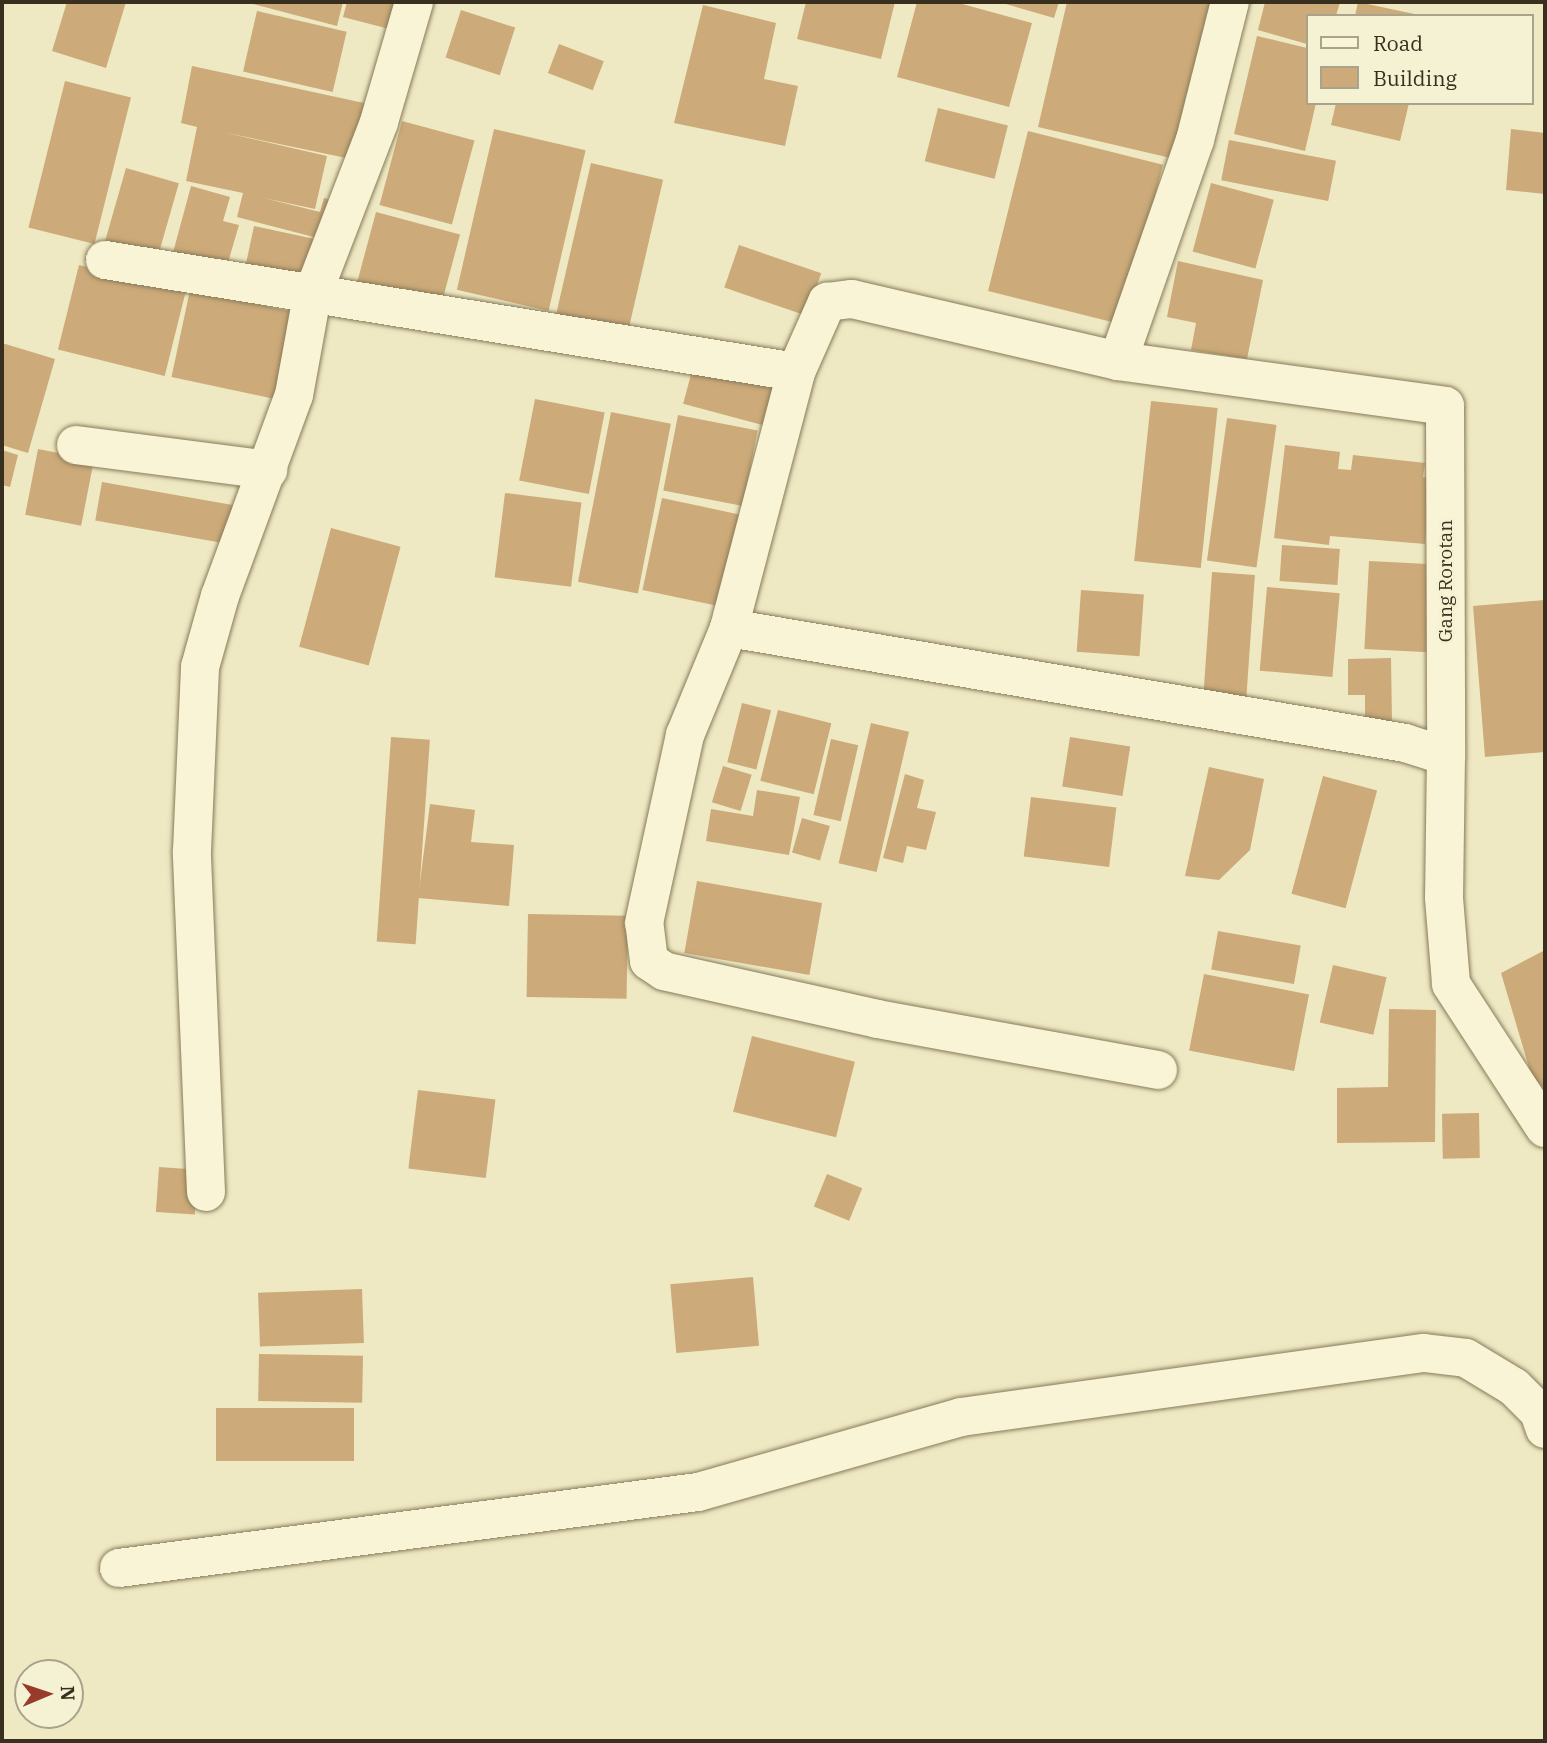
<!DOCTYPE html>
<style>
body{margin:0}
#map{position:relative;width:1547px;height:1743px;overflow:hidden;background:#eee9c3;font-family:"IBM Plex Serif",serif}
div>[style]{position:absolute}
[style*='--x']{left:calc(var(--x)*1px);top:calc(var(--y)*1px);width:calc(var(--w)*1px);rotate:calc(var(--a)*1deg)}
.building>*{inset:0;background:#ccaa79;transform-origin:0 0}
.roads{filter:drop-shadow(0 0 2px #887b5a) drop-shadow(0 0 2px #887b5a)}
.street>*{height:38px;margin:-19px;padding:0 19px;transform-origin:19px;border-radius:19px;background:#f9f4d6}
span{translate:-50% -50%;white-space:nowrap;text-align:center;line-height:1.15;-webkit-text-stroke:6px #f5f1d3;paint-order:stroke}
.street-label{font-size:19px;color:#382f1e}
.frame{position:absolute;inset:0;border:4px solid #382f1e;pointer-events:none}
.legend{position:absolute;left:1306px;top:14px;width:228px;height:91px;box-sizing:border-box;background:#f5f1d3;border:2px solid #a9a38b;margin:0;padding:9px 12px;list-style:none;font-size:21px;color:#382f1e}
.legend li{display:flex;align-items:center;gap:14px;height:35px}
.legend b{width:35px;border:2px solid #a9a38b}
.north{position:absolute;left:14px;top:1659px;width:70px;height:70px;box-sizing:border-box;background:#f5f1d3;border:2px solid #a9a38b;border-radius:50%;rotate:88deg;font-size:19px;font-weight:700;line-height:28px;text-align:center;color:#382f1e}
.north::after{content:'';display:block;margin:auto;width:24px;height:32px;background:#973c2a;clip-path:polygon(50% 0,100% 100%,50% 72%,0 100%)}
</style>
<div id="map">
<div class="building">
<i style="clip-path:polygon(67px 2px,126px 2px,106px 68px,52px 51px)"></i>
<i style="clip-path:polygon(245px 2px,343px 2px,337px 26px)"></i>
<i style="clip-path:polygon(347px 2px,404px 2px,397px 31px,343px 17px)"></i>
<i style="clip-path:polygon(806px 2px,895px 2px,881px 59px,797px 39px)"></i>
<i style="clip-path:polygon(917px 2px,955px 2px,1032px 23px,1009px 107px,897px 77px)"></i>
<i style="clip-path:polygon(999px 2px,1059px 2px,1054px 18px)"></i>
<i style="clip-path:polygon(1067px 2px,1212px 2px,1175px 159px,1038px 127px)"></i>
<i style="clip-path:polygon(1265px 2px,1340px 2px,1336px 16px,1307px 16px,1307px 44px,1258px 30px)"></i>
<i style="clip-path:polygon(1358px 2px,1419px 15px,1419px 16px,1355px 16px)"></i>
<i style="clip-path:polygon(703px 5px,776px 23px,764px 79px,798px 86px,785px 146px,674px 123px)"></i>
<i style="left:461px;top:10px;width:57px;height:50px;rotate:18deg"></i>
<i style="left:257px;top:11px;width:92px;height:62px;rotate:13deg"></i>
<i style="clip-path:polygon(1257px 36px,1307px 48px,1307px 103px,1316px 103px,1305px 151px,1234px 134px)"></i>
<i style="left:559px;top:44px;width:48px;height:31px;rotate:21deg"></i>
<i style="clip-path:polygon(192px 66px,364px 103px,351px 159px,222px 132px,327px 156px,315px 209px,264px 198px,320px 212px,324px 198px,338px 202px,329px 241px,237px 217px,243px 193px,186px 181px,197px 127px,181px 123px)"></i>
<i style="left:65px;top:81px;width:68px;height:151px;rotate:14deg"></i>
<i style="clip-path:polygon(1336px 103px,1409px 103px,1400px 141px,1331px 125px)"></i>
<i style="left:938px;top:108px;width:72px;height:55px;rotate:14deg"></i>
<i style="left:402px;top:121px;width:75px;height:87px;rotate:15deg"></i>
<i style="left:494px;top:129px;width:94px;height:165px;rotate:13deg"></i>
<i style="clip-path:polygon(1511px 129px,1545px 133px,1545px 194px,1506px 190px)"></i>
<i style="left:1028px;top:131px;width:139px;height:165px;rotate:14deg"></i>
<i style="left:1229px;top:140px;width:109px;height:41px;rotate:11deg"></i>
<i style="left:591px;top:163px;width:74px;height:160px;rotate:13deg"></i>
<i style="left:126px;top:168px;width:55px;height:86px;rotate:16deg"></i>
<i style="left:1211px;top:183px;width:65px;height:71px;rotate:15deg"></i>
<i style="clip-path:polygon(191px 186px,230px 197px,223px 221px,239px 225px,224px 276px,171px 260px)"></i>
<i style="left:376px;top:212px;width:87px;height:73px;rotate:15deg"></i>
<i style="left:254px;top:226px;width:61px;height:49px;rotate:12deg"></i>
<i style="left:739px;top:245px;width:87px;height:45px;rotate:19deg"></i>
<i style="clip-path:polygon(1178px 261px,1263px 280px,1247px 359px,1191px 350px,1196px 323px,1167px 317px)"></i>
<i style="left:79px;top:265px;width:110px;height:87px;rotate:14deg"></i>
<i style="left:190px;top:290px;width:108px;height:89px;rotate:12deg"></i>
<i style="clip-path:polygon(2px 343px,55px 359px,28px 453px,2px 445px)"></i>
<i style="left:693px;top:367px;width:83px;height:38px;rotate:15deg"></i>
<i style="left:535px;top:399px;width:71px;height:83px;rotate:11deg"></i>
<i style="left:1151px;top:401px;width:67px;height:161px;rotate:6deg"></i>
<i style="left:611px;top:412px;width:61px;height:173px;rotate:11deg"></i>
<i style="left:678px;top:415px;width:81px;height:77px;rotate:11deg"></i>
<i style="left:1227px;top:418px;width:50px;height:144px;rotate:8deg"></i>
<i style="clip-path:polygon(1285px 445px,1340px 452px,1338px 469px,1351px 470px,1353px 455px,1425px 463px,1423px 477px,1430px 478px,1425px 544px,1330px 536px,1329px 545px,1274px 538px)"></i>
<i style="left:38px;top:449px;width:57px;height:67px;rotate:11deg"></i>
<i style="clip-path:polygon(2px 450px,18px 455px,10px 487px,2px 485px)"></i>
<i style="left:102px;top:482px;width:134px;height:39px;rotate:10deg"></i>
<i style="left:505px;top:493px;width:77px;height:85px;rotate:7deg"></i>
<i style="left:662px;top:498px;width:80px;height:94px;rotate:12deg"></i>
<i style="left:331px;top:528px;width:72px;height:123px;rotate:15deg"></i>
<i style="left:1282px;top:545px;width:58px;height:36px;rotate:4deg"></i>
<i style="left:1369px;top:561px;width:69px;height:88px;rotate:3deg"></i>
<i style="left:1212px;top:572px;width:43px;height:129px;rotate:4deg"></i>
<i style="left:1267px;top:587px;width:73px;height:84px;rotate:5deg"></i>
<i style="left:1081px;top:590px;width:63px;height:62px;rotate:4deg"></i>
<i style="clip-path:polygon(1545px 600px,1545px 752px,1485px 757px,1473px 606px)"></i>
<i style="clip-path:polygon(1391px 658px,1392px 721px,1365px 721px,1365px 695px,1348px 695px,1348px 659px)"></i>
<i style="left:742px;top:703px;width:30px;height:61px;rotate:14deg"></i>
<i style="left:778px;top:710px;width:55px;height:73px;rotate:14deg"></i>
<i style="left:871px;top:723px;width:39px;height:144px;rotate:13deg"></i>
<i style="left:391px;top:737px;width:39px;height:205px;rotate:4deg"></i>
<i style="left:1070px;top:737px;width:61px;height:50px;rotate:9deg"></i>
<i style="left:831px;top:739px;width:28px;height:78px;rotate:13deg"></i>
<i style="left:723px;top:766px;width:30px;height:38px;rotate:17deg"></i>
<i style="clip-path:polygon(1209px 767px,1264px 779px,1250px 850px,1219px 880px,1185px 876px)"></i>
<i style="clip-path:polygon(905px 774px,924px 780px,917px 808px,936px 812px,926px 850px,907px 846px,903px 863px,883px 858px)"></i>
<i style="left:1323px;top:776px;width:56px;height:122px;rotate:15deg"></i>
<i style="clip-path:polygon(757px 790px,800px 797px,789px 855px,706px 841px,711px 809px,753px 816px)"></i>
<i style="left:1031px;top:797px;width:86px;height:60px;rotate:7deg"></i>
<i style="clip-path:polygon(430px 804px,475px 810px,471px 842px,514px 845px,509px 906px,418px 898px)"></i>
<i style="left:802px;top:818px;width:29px;height:36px;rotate:16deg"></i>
<i style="left:697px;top:881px;width:127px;height:73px;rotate:10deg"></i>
<i style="left:528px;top:914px;width:100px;height:83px;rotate:1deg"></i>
<i style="left:1218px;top:931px;width:84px;height:39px;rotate:10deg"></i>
<i style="clip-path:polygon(1545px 950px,1545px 1090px,1531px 1074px,1501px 973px)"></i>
<i style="left:1333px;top:965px;width:55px;height:59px;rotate:13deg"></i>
<i style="left:1204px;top:974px;width:107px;height:78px;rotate:11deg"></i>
<i style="clip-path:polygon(1389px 1009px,1436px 1010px,1435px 1142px,1337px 1143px,1337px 1088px,1388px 1087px)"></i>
<i style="left:752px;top:1036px;width:106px;height:78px;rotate:14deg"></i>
<i style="left:418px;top:1090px;width:78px;height:79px;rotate:7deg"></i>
<i style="left:1479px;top:1113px;width:45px;height:37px;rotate:89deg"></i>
<i style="left:159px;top:1167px;width:39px;height:45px;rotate:4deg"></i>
<i style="left:827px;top:1174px;width:38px;height:35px;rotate:22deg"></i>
<i style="left:753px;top:1277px;width:69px;height:83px;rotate:85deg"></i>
<i style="left:362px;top:1289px;width:54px;height:104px;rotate:88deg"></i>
<i style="left:259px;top:1354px;width:104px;height:47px;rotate:1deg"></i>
<i style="left:354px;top:1408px;width:53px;height:138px;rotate:90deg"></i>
</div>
<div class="roads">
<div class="street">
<i style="--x:105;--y:260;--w:700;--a:9.21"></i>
<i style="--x:1118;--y:361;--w:234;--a:-70.8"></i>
<i style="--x:1195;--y:140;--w:142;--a:-75.8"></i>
<i style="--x:76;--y:445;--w:194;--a:7.4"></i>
<i style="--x:729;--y:628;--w:686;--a:9.65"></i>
<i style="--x:1405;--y:743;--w:43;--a:17.6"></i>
<i style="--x:1446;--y:756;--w:142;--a:90.8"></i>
<i style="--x:1444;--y:898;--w:86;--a:85.3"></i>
<i style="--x:1451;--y:984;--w:172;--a:56.9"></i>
<i style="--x:1158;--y:1070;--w:285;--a:-169.7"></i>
<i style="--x:878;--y:1019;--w:219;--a:-167.4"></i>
<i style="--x:664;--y:971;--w:18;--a:-146"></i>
<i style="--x:649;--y:961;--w:38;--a:-97"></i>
<i style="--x:644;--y:923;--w:192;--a:-77.7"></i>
<i style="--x:685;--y:735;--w:116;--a:-67.6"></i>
<i style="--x:729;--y:628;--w:265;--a:-75.3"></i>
<i style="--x:796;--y:372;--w:77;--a:-66.1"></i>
<i style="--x:827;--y:302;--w:25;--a:-7"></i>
<i style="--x:852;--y:299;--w:273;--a:13.1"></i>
<i style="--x:1118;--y:361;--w:330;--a:7.8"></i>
<i style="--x:1445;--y:406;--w:350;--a:89.8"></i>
<i style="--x:206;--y:1192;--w:341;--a:-92.4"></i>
<i style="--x:192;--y:851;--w:184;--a:-87.5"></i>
<i style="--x:200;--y:667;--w:74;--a:-74.3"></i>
<i style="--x:220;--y:596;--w:214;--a:-69.8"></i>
<i style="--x:294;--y:395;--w:101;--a:-79.7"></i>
<i style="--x:312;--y:296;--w:186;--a:-68.9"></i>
<i style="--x:379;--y:122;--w:125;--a:-73.7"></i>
<i style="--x:119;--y:1568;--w:584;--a:-7.48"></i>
<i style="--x:698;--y:1492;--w:273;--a:-15.9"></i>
<i style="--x:961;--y:1417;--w:467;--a:-7.9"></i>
<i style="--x:1424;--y:1353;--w:42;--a:6.8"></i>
<i style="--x:1466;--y:1358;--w:56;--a:31.1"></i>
<i style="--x:1514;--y:1387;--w:35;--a:45"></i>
<i style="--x:1539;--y:1412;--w:18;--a:71"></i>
</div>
</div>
<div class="street-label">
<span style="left:1446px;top:581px;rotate:-90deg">Gang Rorotan</span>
</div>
<div class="frame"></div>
<ul class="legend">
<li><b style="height:9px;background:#f9f4d6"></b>Road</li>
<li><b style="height:19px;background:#ccaa79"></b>Building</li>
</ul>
<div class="north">N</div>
</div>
